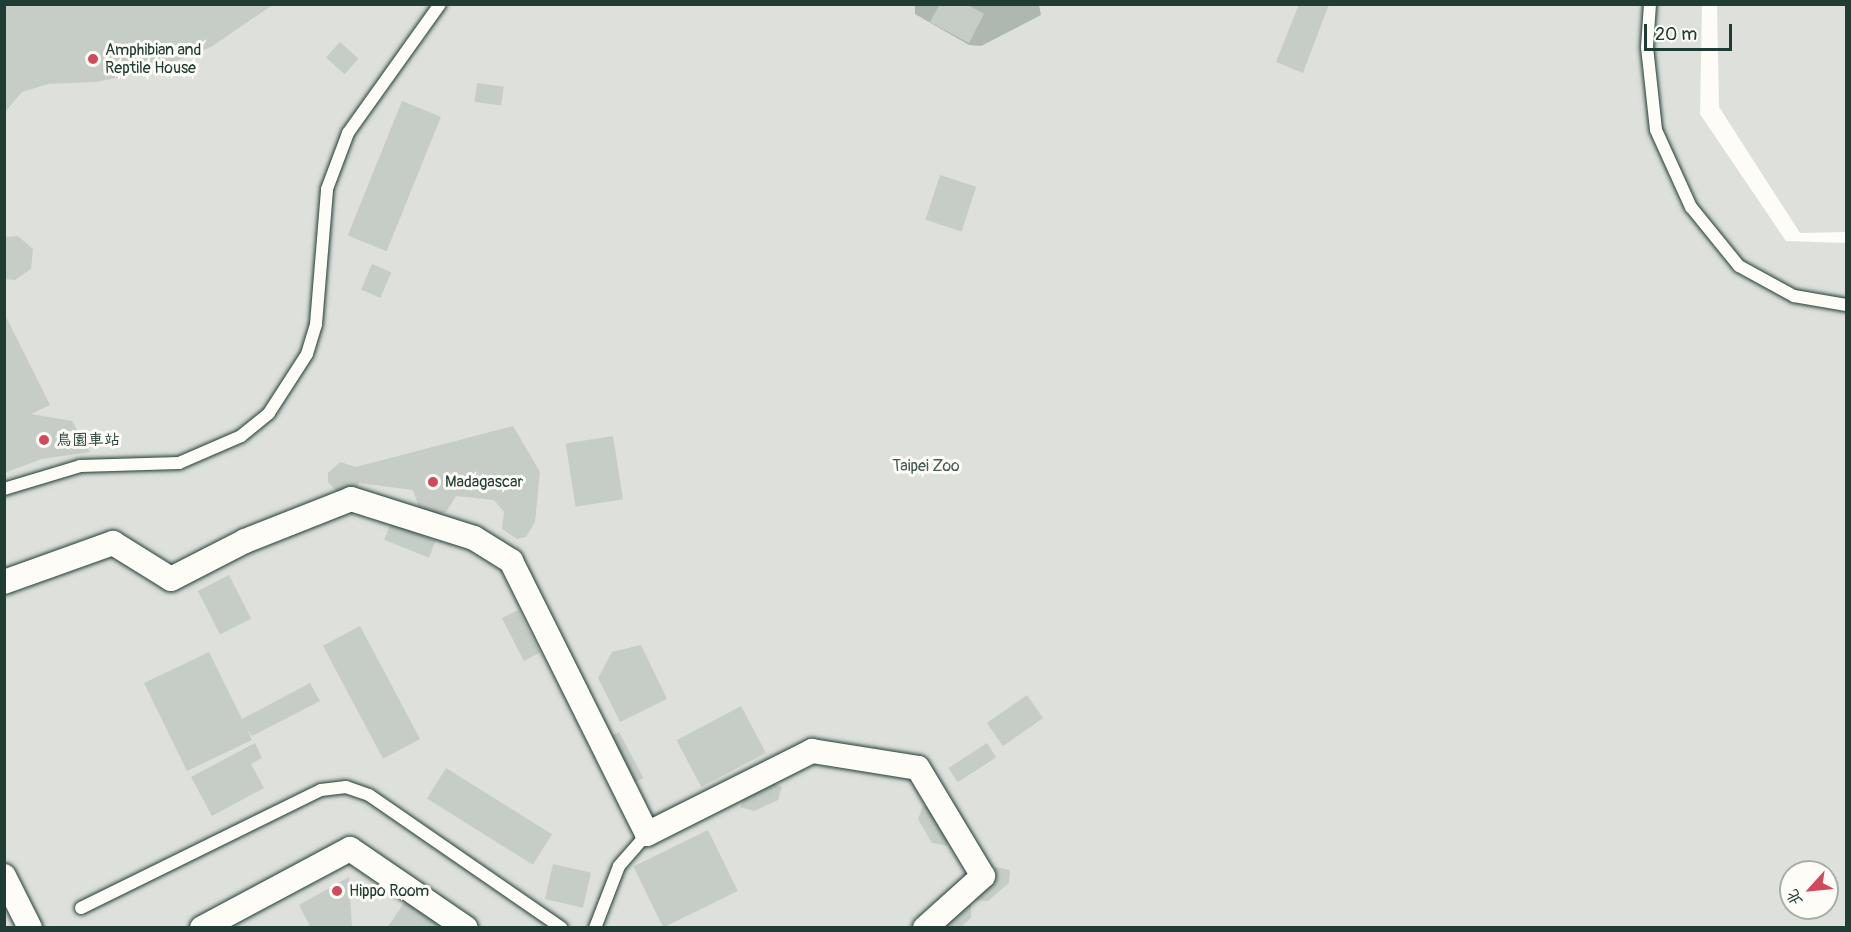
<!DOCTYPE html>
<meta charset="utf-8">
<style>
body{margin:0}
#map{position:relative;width:1851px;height:932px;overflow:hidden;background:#fdfcf7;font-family:Pangolin,"LXGW WenKai TC",sans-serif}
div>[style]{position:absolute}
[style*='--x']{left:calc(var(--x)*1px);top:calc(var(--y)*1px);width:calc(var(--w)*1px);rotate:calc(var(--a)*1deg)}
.green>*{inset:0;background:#dde0db}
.water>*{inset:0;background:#aeb8b1}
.building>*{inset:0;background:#c6cdc7;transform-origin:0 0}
.roads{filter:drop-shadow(0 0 2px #1f3d34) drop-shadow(0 0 2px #1f3d34)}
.lane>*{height:12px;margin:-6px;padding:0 6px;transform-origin:6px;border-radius:6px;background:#fdfcf7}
.street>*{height:24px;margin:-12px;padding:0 12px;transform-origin:12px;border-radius:12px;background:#fdfcf7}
.dots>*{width:16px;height:16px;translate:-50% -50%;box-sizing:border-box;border:3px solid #fdfcf7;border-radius:50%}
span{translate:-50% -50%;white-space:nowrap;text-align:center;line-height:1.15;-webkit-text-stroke:6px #fdfcf7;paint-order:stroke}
.poi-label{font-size:16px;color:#1f3d34}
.left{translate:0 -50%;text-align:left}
.park-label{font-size:16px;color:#455e55}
.frame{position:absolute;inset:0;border:6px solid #1f3d34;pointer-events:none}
.north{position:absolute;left:1779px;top:860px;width:60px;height:60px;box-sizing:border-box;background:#fdfcf7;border:2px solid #a4b0a9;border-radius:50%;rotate:243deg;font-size:16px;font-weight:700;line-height:24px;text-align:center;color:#1f3d34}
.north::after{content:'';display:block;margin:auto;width:21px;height:27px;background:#d1495b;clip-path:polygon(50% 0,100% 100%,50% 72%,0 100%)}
.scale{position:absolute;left:1644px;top:24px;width:88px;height:27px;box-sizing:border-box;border:3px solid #1f3d34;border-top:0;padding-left:8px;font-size:18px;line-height:21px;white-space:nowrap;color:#1f3d34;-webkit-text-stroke:4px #fdfcf7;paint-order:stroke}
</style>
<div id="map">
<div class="green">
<i style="clip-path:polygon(evenodd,5px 5px,1702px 5px,1700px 114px,1786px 241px,1846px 243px,1846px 927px,5px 928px,5px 5px,1791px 872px,1827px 872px,1827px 908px,1791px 908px,1791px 872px)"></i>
<i style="clip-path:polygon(1717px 5px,1846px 5px,1846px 232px,1800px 233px,1719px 107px)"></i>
</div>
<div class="water">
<i style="clip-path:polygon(915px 5px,1039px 5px,1041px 15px,981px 46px,969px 45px,915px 14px)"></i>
</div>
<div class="building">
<i style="clip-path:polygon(4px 4px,274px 4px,211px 47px,151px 71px,96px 82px,48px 84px,22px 92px,4px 113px)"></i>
<i style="clip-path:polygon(940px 4px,966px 4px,984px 14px,969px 43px,930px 22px)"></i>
<i style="clip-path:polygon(1299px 4px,1329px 4px,1303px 73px,1276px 62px)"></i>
<i style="left:340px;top:42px;width:25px;height:21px;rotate:42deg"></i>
<i style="left:477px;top:83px;width:27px;height:19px;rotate:8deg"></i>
<i style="left:402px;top:101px;width:42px;height:145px;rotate:22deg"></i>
<i style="left:940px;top:175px;width:38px;height:47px;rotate:18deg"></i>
<i style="clip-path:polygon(18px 236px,33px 249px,31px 269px,15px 280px,4px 279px,4px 237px)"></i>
<i style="left:372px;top:264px;width:21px;height:28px;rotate:23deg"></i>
<i style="clip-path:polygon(4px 313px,50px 405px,31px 414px,72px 421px,90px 452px,42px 459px,4px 473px)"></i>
<i style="clip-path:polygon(513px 426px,540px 472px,535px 522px,526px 537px,517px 539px,502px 529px,504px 512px,494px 500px,456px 496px,446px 512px,436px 515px,419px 508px,413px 490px,359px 483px,355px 490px,339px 494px,328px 482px,328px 473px,340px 462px,356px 467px)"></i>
<i style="left:613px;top:436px;width:64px;height:48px;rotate:81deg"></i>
<i style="left:391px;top:523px;width:48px;height:18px;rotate:22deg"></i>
<i style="left:229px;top:575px;width:49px;height:35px;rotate:63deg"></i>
<i style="left:518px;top:610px;width:48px;height:18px;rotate:63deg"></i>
<i style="left:360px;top:626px;width:128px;height:42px;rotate:62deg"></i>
<i style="clip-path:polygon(641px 645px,667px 699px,620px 722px,598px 678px,612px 652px)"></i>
<i style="clip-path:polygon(209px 652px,242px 719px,310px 683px,320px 701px,252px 736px,247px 729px,252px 740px,187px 771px,144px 683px)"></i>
<i style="left:1027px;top:695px;width:28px;height:49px;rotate:55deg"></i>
<i style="left:741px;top:706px;width:53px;height:73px;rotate:62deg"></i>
<i style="left:619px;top:732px;width:52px;height:16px;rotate:62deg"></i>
<i style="clip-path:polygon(255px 743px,262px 758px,251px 764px,264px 788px,212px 816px,191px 777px)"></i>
<i style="left:987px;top:743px;width:17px;height:46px;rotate:57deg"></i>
<i style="left:446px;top:768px;width:125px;height:36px;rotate:32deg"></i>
<i style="clip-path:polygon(770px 781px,782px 787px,778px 800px,754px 811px,740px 807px,746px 793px)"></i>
<i style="clip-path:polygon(923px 806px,935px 809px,949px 833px,947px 846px,932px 843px,918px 819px)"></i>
<i style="left:708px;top:830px;width:68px;height:83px;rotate:64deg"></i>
<i style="left:553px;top:864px;width:39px;height:36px;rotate:13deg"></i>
<i style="clip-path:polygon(996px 867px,1010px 870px,1009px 883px,988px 901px,973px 900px,974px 885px)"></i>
<i style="clip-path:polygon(349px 877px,352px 928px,311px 928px,299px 905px)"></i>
<i style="clip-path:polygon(406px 900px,444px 928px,387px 928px)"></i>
<i style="clip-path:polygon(957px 902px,971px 904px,971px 918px,960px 928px,935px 928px)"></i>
</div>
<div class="roads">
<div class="lane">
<i style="--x:1650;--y:4;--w:43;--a:94"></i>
<i style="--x:1647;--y:47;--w:83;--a:83.8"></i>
<i style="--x:1656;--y:130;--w:85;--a:65.6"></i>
<i style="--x:1691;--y:207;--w:76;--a:50.9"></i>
<i style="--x:1739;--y:266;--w:63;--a:28.6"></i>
<i style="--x:1794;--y:296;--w:53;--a:9.8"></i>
<i style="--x:4;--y:489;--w:79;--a:-16.8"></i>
<i style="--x:80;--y:466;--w:99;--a:-1.7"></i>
<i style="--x:179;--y:463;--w:68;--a:-23.5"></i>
<i style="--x:241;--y:436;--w:36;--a:-39"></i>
<i style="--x:269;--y:413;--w:70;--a:-57.2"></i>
<i style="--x:307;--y:354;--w:31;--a:-73"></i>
<i style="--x:316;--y:324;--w:135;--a:-85.3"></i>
<i style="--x:327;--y:189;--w:60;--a:-69.4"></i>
<i style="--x:348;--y:133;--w:158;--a:-54.5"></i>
<i style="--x:81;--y:908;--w:267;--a:-26.2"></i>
<i style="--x:321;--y:790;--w:25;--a:-7"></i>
<i style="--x:346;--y:787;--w:24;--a:19"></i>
<i style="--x:369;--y:795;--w:234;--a:34.6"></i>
<i style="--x:595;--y:928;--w:66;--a:-68.8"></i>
<i style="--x:619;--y:866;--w:43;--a:-48.8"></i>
</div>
<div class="street">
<i style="--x:4;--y:582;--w:116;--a:-19.7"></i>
<i style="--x:113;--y:543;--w:68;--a:31.8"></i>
<i style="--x:171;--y:579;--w:83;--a:-27.2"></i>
<i style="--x:245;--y:541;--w:114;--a:-21.6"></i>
<i style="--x:351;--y:499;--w:129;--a:17.6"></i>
<i style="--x:474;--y:538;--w:44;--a:31.9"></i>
<i style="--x:511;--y:561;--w:305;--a:63.5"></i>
<i style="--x:647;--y:834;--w:185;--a:-26.7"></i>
<i style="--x:812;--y:751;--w:107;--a:9.1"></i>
<i style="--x:918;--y:768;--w:126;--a:59"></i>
<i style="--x:983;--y:876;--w:78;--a:138.1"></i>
<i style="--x:4;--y:876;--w:58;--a:63.4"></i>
<i style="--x:202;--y:928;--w:168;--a:-28.1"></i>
<i style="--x:350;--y:849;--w:140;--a:34.3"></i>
</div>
</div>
<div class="dots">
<i style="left:93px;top:59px;background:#d1495b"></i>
<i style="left:44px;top:440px;background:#d1495b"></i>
<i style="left:433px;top:482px;background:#d1495b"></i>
<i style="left:337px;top:891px;background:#d1495b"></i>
</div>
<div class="poi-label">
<span class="left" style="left:105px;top:59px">Amphibian and<br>Reptile House</span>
<span class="left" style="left:56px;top:440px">鳥園車站</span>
<span class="left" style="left:445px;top:482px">Madagascar</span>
<span class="left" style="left:349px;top:891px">Hippo Room</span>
</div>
<div class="park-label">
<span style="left:926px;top:466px">Taipei Zoo</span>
</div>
<div class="frame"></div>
<div class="north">北</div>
<div class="scale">20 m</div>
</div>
